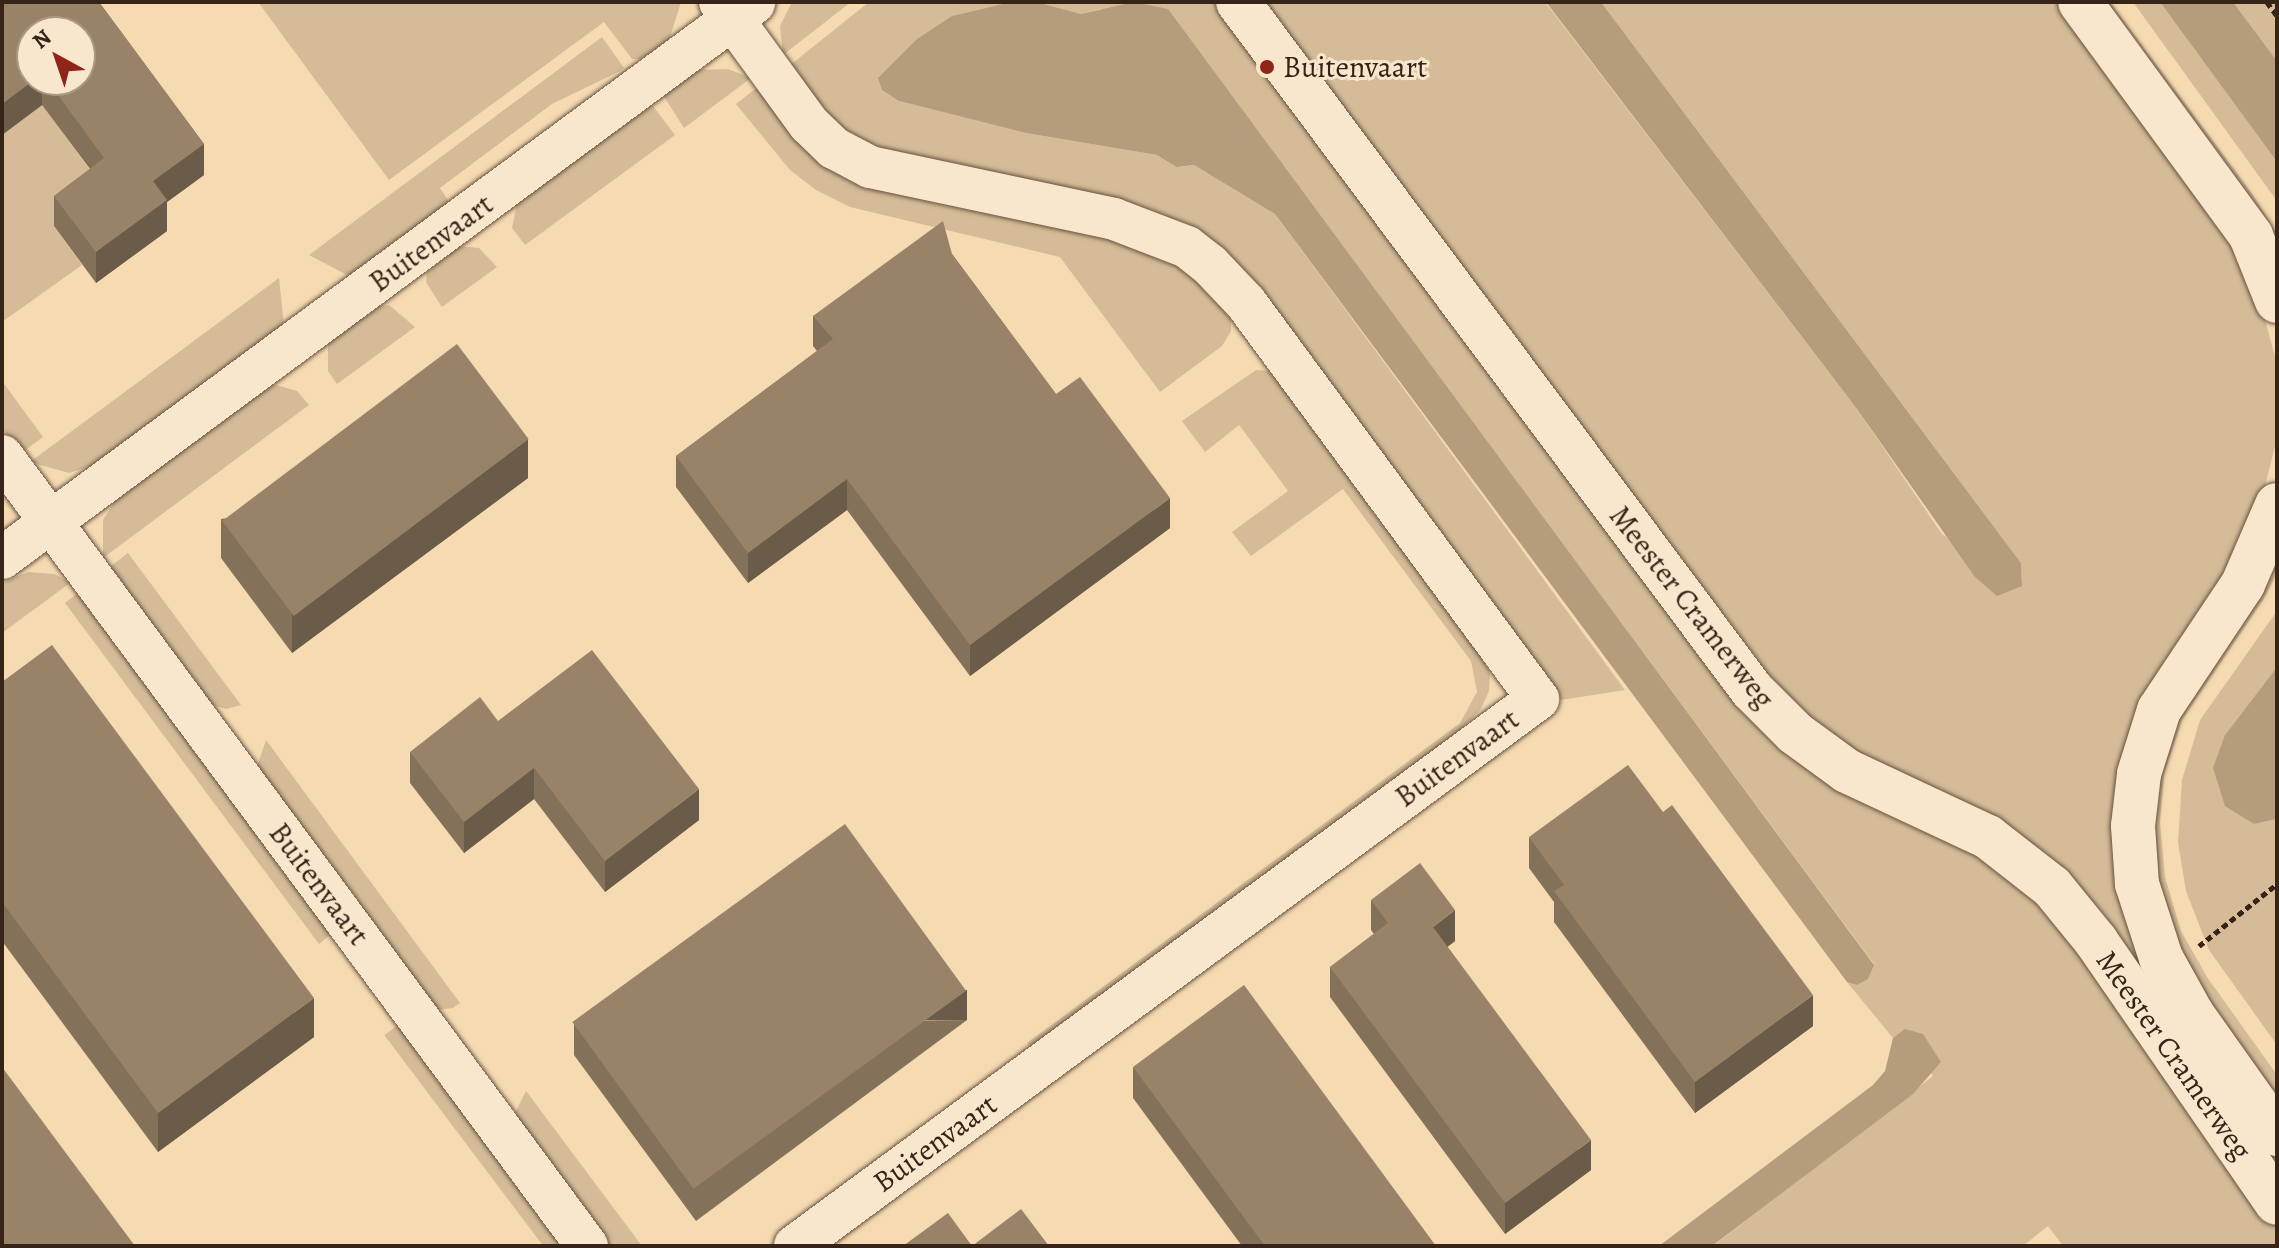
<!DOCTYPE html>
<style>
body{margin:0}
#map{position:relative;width:2279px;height:1248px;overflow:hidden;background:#f6dab2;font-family:Alegreya,serif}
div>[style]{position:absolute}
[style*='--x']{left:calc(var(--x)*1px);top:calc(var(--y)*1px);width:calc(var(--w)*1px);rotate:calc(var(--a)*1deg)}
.green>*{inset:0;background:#d5bb98;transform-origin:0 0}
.water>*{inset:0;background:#b49c7d}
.path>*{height:5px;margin-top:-2.5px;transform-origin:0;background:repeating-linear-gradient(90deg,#352417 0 6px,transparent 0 10px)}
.roads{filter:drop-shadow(0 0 2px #65523e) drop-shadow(0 0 2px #65523e)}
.minor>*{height:42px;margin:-21px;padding:0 21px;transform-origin:21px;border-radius:21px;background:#f9e7cd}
.secondary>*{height:44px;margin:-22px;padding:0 22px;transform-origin:22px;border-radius:22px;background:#f9e7cd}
.wall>*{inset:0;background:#847159}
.shaded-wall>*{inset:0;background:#6b5c49;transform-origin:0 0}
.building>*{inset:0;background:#998368;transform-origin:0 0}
.dots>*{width:22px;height:22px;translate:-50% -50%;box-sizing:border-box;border:4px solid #f9e7cd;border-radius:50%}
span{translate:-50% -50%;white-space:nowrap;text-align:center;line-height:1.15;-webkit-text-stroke:6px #f9e7cd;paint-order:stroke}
.poi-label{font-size:30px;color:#352417}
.left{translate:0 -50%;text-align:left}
.street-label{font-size:30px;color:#352417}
.frame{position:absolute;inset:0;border:4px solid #352417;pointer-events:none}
.north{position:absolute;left:16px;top:16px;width:80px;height:80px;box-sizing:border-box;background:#f9e7cd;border:2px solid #ab9984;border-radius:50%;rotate:320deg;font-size:22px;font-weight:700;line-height:32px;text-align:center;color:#352417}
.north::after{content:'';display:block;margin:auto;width:28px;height:36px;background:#8f2418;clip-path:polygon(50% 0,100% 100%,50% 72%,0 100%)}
</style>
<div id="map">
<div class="green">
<i style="clip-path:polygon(258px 2px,681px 2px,669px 40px,641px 59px,632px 59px,604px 22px,389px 180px)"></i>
<i style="clip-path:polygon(792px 2px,851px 2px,783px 55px,780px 26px)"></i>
<i style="clip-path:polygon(869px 2px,1011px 2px,952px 16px,899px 101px,1026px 133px,1157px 155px,1181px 167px,1194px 165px,1275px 214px,1625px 690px,1561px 700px,1254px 285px,885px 152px,842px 131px,789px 66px)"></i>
<i style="clip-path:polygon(1037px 2px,1224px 2px,1717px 669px,2056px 911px,2277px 1224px,2277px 1246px,2063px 1246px,2048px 1226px,2023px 1246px,1713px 1246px,1933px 1076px,1905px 1030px,1893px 1038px,1847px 982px,1857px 985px,1868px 979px,1874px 964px,1400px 324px,1101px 9px,1081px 14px)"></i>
<i style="clip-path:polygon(1257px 2px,1545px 2px,1857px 409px,1942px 534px,2022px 586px,2021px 563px,1601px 2px,2063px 2px,2254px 279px,2277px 364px,2277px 438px,2254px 530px,2146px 704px,2147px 962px,2131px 969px,1787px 705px)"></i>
<i style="clip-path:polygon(2096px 2px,2110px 2px,2251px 192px,2277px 234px,2277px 263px)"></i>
<i style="clip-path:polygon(2133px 2px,2160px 2px,2277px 162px,2277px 201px)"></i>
<i style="clip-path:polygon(2233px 2px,2277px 2px,2277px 62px,2277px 61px)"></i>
<i style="clip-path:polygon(602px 37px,624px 68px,620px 71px,552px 104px,440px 188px,450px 203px,349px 276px,309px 255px)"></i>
<i style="clip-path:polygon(728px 69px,751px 78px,684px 128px,663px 95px,699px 70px)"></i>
<i style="clip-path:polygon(759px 86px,802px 141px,1186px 264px,1231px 317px,1231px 331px,1222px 346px,1160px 392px,1060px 257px,850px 207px,816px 190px,790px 170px,736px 104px)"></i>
<i style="clip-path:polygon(42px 105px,104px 189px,54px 226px,82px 265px,2px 322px,2px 135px)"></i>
<i style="clip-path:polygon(653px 106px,675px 135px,525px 245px,512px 228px,518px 199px,643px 108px)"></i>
<i style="clip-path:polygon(459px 246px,479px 248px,497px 267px,442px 307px,426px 282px,427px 273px)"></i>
<i style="clip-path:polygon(279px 278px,284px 325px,95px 465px,69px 473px,30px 462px)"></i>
<i style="clip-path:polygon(389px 305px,415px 327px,337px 384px,328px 371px,328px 341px,371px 307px)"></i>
<i style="clip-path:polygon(1256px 370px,1270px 371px,1282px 380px,1481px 649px,1490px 674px,1489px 691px,1481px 709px,1456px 734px,1031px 1048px,1027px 1043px,1460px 723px,1477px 692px,1471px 661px,1343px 489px,1251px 556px,1232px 532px,1288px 491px,1239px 425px,1205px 452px,1182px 421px)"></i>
<i style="clip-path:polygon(2px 381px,43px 437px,21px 453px,2px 428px)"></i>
<i style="clip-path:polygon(276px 385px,297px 391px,309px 405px,103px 558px,103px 520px,117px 498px,263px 389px)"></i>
<i style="clip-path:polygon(2277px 549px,2277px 574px,2263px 600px,2182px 720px,2164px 775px,2160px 822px,2165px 877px,2181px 931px,2207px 977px,2277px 1075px,2277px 1108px,2205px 1008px,2150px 875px,2160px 745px)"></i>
<i style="clip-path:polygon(128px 553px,241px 705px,226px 709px,209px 704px,107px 569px)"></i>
<i style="clip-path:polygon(28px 572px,55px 574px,70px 583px,2px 633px,2px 583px)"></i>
<i style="clip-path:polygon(79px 592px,327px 926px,330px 935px,319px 944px,65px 603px)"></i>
<i style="clip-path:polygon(2277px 611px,2277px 667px,2225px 735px,2254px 824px,2277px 819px,2277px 1045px,2209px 950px,2186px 891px,2178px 842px,2182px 780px,2200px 720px)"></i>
<i style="clip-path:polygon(266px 740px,460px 1003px,453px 1008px,437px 1010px,256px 770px)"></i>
<i style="left:398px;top:1025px;width:276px;height:17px;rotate:53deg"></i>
<i style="clip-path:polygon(526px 1091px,642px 1246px,608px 1246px,519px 1126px,516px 1111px)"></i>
</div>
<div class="water">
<i style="clip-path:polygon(1011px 2px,1037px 2px,1081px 14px,1134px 2px,1168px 9px,1874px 965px,1868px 979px,1857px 985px,1847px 982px,1275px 214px,1194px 165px,1177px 167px,1157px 155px,1026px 133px,899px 101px,882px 90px,878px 78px,917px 39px,952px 16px)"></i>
<i style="clip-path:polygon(1546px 2px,1601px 2px,2021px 563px,2022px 586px,1997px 596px,1975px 577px,1857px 409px)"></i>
<i style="clip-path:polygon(2160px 2px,2233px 2px,2277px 61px,2277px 162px)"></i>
<i style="clip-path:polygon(2277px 667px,2277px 819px,2254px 824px,2225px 806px,2213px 768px,2225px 735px)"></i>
<i style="clip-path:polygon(1905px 1029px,1923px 1034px,1941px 1062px,1913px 1094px,1712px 1246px,1659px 1246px,1873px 1085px,1885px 1071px,1893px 1038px)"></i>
</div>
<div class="path">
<i style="--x:2267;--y:2;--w:17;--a:54"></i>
<i style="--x:2199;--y:946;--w:100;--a:-38.5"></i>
</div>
<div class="roads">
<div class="minor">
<i style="--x:720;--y:2;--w:151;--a:53.9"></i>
<i style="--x:809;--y:124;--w:35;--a:44"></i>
<i style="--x:834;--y:148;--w:41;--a:27.8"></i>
<i style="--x:870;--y:167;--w:249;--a:12"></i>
<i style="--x:1114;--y:219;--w:78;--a:21"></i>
<i style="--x:1187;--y:247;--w:29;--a:38"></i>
<i style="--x:1210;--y:265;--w:52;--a:46.5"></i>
<i style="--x:1246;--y:303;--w:492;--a:53.6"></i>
<i style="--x:1538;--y:699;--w:923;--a:143.64"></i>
<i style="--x:2;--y:456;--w:983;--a:53.48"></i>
<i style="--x:2;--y:558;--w:935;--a:-36.43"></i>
</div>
<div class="secondary">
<i style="--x:1238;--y:2;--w:859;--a:53.24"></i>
<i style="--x:1752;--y:690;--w:61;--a:45"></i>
<i style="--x:1795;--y:733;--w:64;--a:36.2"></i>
<i style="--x:1847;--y:771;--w:156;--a:25.1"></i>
<i style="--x:1988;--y:837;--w:81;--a:38"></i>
<i style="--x:2052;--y:887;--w:70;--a:50.8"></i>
<i style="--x:2096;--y:941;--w:318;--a:55.4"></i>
<i style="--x:2080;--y:2;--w:290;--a:53.8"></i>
<i style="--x:2251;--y:236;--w:70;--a:68.2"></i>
<i style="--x:2277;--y:505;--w:86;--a:113.3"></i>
<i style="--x:2243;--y:584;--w:151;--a:123.7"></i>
<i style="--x:2159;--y:710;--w:67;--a:107.4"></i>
<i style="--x:2139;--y:774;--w:52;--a:96.6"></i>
<i style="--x:2133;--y:826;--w:58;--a:86.1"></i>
<i style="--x:2137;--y:884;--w:78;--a:72"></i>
<i style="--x:2161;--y:958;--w:64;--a:61"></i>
<i style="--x:2192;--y:1014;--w:147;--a:54.7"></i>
</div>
</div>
<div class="wall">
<i style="clip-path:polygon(evenodd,2px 2px,99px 2px,204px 144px,204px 175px,167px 202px,167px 231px,96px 283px,54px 226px,54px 196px,90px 169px,42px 105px,2px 135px,2px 2px,32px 32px,80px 32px,80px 80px,32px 80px,32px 32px)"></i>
<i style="clip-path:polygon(952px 254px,1056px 394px,1170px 528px,970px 676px,847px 510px,748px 583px,676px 487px,676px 456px,817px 351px,813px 346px,813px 316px)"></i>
<i style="clip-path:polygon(528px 478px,292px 653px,221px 558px,221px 519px)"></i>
<i style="clip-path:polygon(2px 682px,314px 1037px,158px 1152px,2px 941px)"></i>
<i style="clip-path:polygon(498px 721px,699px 820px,605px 892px,534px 799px,464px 853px,410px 783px,410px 752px)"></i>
<i style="clip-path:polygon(1529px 837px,1813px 1026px,1695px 1113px,1554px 922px,1554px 902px,1529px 868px)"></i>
<i style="clip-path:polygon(1371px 900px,1455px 941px,1447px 947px,1591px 1170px,1505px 1234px,1330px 997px,1330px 967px,1374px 934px,1371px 930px)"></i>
<i style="clip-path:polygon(967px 1020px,696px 1221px,574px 1055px,574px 1024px)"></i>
<i style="clip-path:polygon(1133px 1067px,1436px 1246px,1242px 1246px,1133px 1098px)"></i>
</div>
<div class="shaded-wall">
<i style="clip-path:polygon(34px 80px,42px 80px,42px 105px,2px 135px,2px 104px)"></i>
<i style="clip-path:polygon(204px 144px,204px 175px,167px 202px,167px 231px,96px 283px,96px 252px,153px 181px)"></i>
<i style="clip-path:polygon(528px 439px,528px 478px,292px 653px,292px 614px)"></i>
<i style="clip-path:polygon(847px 479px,847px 510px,748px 583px,748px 553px)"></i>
<i style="clip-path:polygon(1170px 498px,1170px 528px,970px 676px,970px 645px)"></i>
<i style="clip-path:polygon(534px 768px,534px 799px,464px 853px,464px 822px)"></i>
<i style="clip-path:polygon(699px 789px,699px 820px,605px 892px,605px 861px)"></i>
<i style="clip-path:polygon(1455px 910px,1455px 941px,1433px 958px,1433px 927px)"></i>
<i style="left:967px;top:990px;width:30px;height:337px;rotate:90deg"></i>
<i style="clip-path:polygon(1813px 995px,1813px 1026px,1695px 1113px,1695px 1082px)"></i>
<i style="clip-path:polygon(314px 998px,314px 1037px,158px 1152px,158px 1113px)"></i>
<i style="clip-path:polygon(1591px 1140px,1591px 1170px,1505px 1234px,1505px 1203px)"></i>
</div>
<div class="building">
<i style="clip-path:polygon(2px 2px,99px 2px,204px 144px,153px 181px,167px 200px,96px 252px,54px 196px,104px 158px,47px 80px,80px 80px,80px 32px,32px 32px,32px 80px,34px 80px,2px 104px)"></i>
<i style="clip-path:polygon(943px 221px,952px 254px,1056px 394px,1080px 377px,1170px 498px,970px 645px,847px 479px,748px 553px,676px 456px,833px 339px,813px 316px)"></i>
<i style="left:457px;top:344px;width:119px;height:294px;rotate:53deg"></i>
<i style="clip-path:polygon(52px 645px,314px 998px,158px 1113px,2px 902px,2px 682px)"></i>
<i style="clip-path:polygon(592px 650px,699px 789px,605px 861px,534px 768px,464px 822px,410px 752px,480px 697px,498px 721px)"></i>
<i style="clip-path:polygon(1628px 765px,1663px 812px,1672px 805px,1813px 995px,1695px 1082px,1554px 891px,1564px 885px,1529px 837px)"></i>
<i style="left:845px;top:824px;width:206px;height:337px;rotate:54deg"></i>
<i style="clip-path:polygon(1420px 863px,1455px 910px,1433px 927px,1591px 1140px,1505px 1203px,1330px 967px,1388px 923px,1371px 900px)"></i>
<i style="clip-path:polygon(1244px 985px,1436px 1246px,1265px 1246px,1133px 1067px)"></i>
<i style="clip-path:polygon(2px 1067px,135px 1246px,2px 1246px)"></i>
<i style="clip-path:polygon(1021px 1209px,1049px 1246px,903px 1246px,948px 1213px,972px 1246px)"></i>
</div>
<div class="dots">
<i style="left:1267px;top:67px;background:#8f2418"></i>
</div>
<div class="poi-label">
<span class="left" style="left:1283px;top:67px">Buitenvaart</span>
</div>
<div class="street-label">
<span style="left:431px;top:243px;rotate:-36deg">Buitenvaart</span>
<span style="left:1692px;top:607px;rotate:52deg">Meester Cramerweg</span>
<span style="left:1457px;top:758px;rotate:-36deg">Buitenvaart</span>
<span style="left:319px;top:884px;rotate:53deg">Buitenvaart</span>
<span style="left:2174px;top:1055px;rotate:55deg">Meester Cramerweg</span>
<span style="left:935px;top:1143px;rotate:-36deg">Buitenvaart</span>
</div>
<div class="frame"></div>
<div class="north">N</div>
</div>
